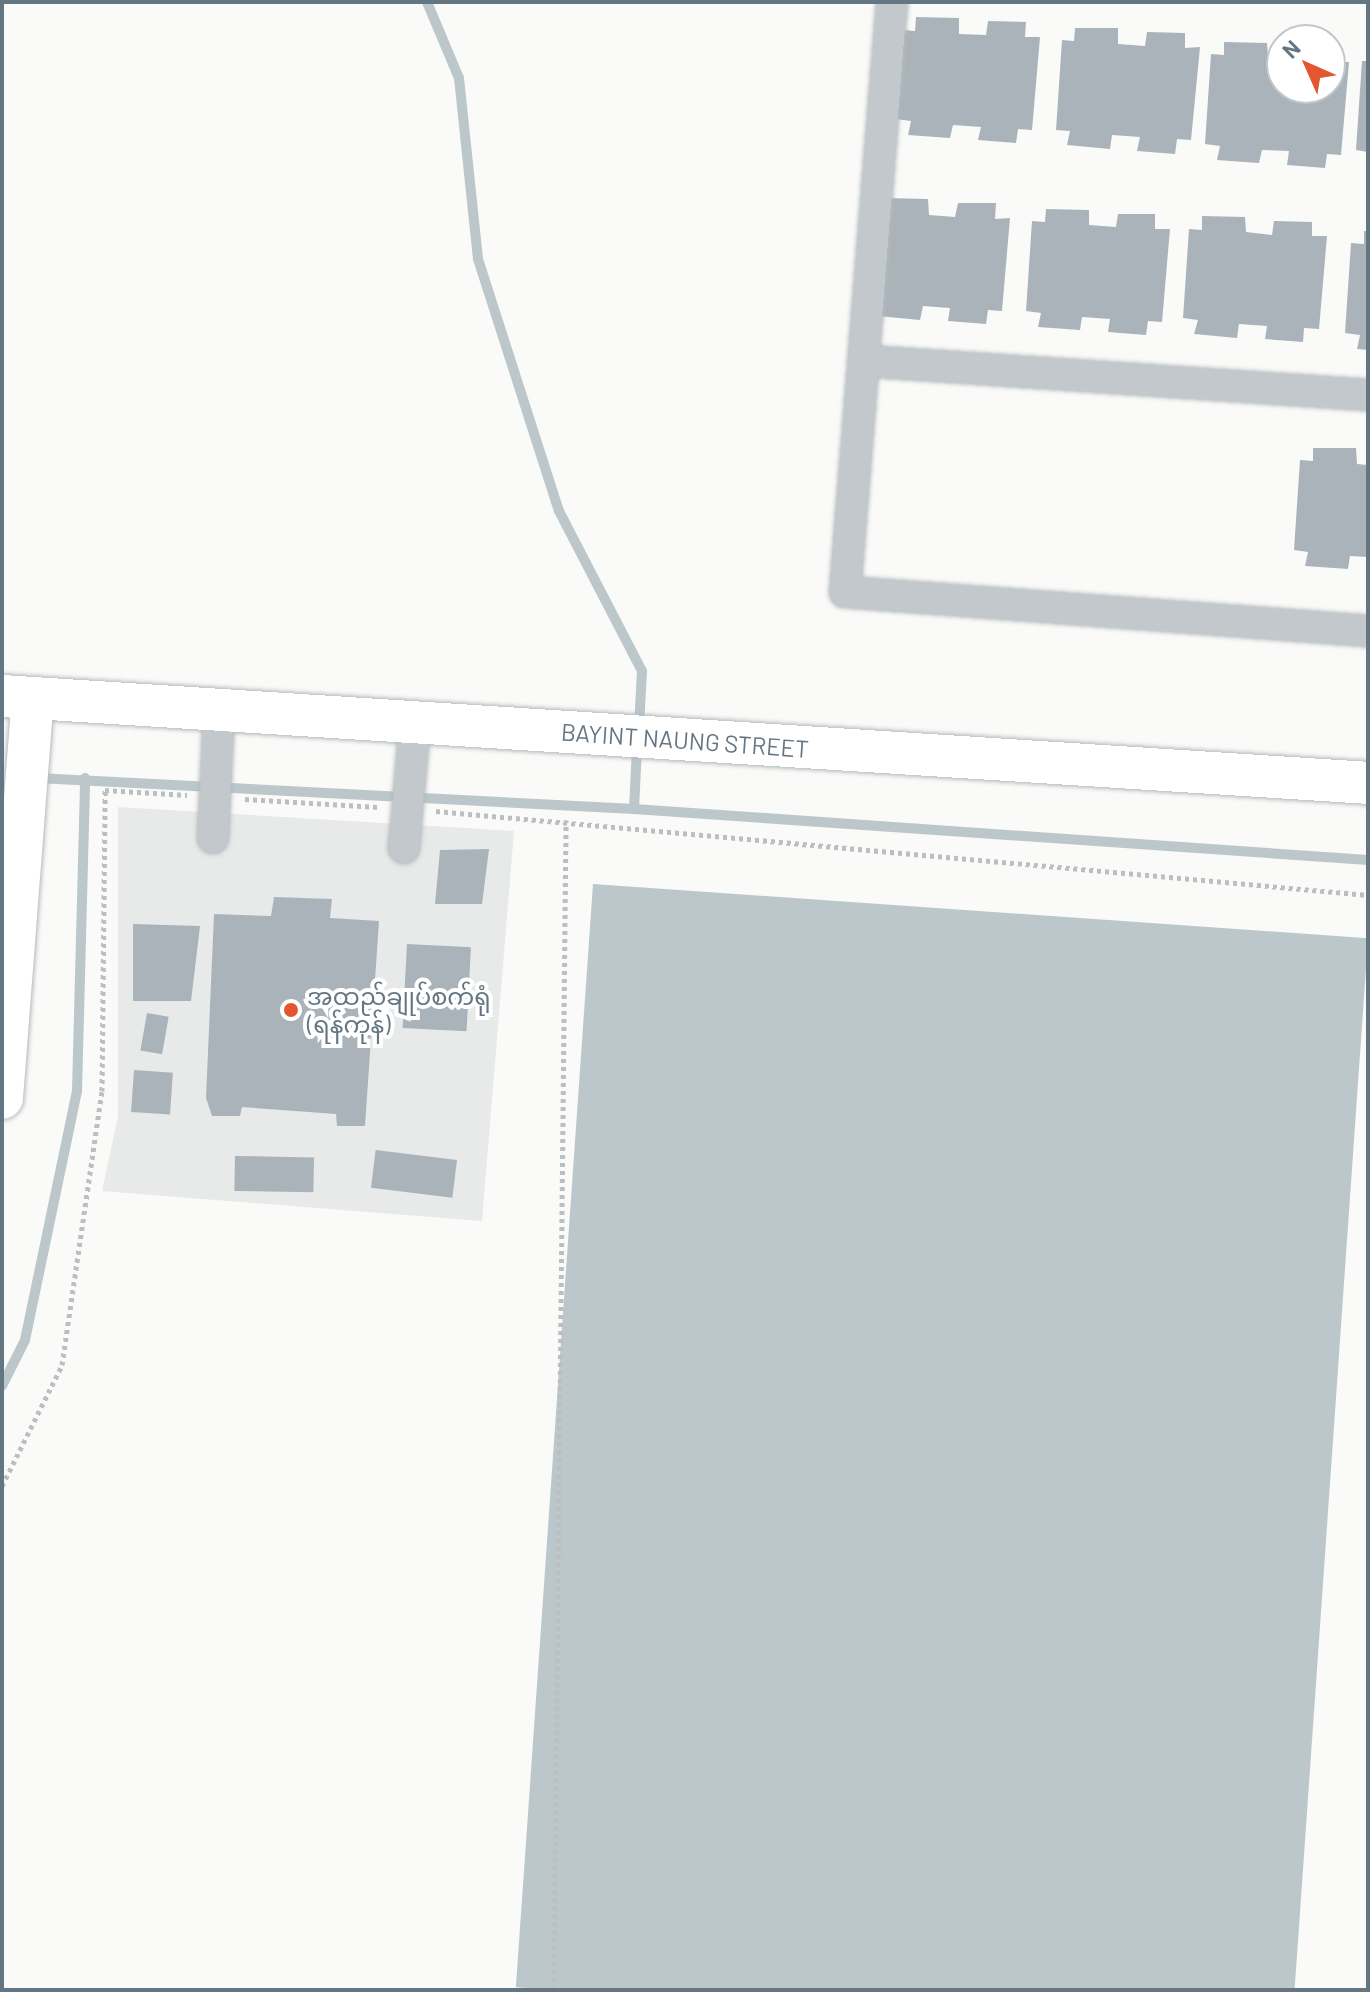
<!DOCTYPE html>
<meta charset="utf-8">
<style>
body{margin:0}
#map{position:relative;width:1370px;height:1992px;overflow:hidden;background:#fafaf8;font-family:Barlow,"Noto Sans Myanmar",sans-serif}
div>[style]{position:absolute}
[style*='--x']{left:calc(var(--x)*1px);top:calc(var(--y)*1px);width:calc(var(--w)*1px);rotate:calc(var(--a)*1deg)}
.built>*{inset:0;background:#e8e9e9}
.water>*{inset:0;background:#bbc7cb;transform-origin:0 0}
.stream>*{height:10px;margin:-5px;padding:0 5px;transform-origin:5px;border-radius:5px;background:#bbc7cb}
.building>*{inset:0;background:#aab3b9;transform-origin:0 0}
.path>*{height:5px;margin-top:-2.5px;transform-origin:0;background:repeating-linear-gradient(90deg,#bbbfc2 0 4px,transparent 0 8px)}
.roads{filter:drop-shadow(0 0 2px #b3babf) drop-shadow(0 0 2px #b3babf)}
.street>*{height:30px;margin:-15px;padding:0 15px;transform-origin:15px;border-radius:15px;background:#c3c8cc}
.secondary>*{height:42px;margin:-21px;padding:0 21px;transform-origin:21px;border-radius:21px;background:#fff}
.dots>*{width:22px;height:22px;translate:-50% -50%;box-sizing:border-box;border:4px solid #fff;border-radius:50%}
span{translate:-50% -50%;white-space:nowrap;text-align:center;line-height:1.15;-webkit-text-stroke:8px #fff;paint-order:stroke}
.street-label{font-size:24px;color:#657683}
.poi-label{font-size:24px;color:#657683}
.left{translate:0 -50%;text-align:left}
.frame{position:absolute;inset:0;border:4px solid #657683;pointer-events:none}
.north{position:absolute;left:1266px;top:24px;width:80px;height:80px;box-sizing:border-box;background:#fff;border:2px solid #c1c8cd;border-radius:50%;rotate:315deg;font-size:22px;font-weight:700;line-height:32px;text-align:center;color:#657683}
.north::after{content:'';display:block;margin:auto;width:28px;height:36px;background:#e4572e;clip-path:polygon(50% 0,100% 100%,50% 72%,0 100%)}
</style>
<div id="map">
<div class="built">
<i style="clip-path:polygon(118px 807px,514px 831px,482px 1221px,102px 1191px,118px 1116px)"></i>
</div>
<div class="water">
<i style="left:593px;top:884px;width:777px;height:1106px;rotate:4deg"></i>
</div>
<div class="stream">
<i style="--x:427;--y:2;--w:82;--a:67.2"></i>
<i style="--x:459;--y:78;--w:182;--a:84"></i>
<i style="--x:478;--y:259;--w:265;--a:72.2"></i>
<i style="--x:559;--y:511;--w:180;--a:62.6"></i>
<i style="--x:642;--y:671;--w:56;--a:93.1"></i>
<i style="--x:37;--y:778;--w:598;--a:2.97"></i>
<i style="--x:634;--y:809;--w:736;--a:3.97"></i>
<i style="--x:634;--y:809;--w:62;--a:-87.2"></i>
<i style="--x:2;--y:1386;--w:51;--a:-63.4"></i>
<i style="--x:25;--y:1340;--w:254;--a:-78.2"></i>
<i style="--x:77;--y:1091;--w:313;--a:-88.5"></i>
</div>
<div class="building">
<i style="clip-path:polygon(916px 17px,959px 18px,959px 34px,986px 35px,988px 21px,1026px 22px,1025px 37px,1040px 37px,1032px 130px,1018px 129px,1016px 143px,978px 140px,981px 127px,953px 125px,950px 138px,908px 135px,911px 121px,896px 119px,902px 30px,915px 31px)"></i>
<i style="clip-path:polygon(1075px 28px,1118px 28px,1118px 44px,1145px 46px,1147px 32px,1185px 33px,1185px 48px,1200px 47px,1191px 140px,1177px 139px,1175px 154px,1137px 151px,1140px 137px,1112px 135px,1110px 149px,1067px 145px,1070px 131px,1056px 130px,1062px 40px,1074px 41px)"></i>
<i style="clip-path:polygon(1224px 42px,1267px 43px,1268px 58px,1282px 59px,1282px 88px,1330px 88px,1330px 47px,1334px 47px,1334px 62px,1349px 62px,1341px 155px,1327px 154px,1325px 168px,1287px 165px,1289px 151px,1262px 150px,1259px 163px,1217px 160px,1220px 146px,1205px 144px,1211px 54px,1224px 55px)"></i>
<i style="clip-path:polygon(1362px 61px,1368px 61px,1368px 152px,1356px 150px)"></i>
<i style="clip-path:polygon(886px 198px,928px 199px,929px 215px,955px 217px,958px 203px,996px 203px,995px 219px,1010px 218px,1002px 311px,988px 310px,986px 324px,948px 321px,950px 308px,923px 306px,920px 320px,878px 316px)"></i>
<i style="clip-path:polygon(1046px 209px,1089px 210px,1089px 225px,1116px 227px,1118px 214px,1155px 214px,1155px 229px,1170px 229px,1162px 322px,1148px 321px,1146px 335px,1108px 332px,1110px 319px,1082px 317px,1080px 330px,1038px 327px,1041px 313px,1026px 311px,1032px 221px,1045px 222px)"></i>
<i style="clip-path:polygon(1202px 216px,1245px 217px,1246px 232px,1272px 235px,1274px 221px,1312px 222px,1312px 236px,1327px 236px,1319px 329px,1304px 328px,1303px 342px,1265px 339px,1267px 326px,1239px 324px,1237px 338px,1194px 334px,1198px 320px,1183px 318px,1189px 229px,1202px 230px)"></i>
<i style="clip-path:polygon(1364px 231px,1368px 231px,1368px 350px,1357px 349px,1360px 335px,1345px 333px,1351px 243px,1364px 244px)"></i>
<i style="clip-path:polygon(1313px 448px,1356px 448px,1357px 464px,1368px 465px,1368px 557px,1350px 556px,1348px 569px,1305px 566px,1308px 552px,1294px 550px,1300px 460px,1313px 461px)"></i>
<i style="clip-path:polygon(489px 849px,482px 904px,435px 904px,440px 850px)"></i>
<i style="clip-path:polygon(274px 897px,332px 899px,330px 918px,379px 921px,365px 1126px,337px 1126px,336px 1114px,242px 1107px,240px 1116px,212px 1116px,206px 1098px,214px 914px,271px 916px)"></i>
<i style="clip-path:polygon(133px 924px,200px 926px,191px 1001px,133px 1001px)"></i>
<i style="left:407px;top:944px;width:64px;height:84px;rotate:3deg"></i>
<i style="left:147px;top:1013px;width:22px;height:38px;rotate:10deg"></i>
<i style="left:134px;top:1070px;width:39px;height:42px;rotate:4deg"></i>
<i style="left:235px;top:1156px;width:79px;height:35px;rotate:1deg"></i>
<i style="left:457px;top:1160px;width:38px;height:82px;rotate:97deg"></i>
</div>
<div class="path">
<i style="--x:245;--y:799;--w:133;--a:3.4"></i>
<i style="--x:436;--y:811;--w:936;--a:5.15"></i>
<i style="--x:2;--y:1486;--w:135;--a:-63.6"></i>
<i style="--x:62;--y:1365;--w:277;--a:-81.7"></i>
<i style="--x:102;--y:1091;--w:301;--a:-89.4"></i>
<i style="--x:105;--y:790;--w:82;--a:3.5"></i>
<i style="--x:554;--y:1990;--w:1170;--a:-89.41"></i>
</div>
<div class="roads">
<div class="street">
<i style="--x:892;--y:2;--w:592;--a:94.55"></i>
<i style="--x:845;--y:592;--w:524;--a:4.26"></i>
<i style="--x:864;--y:361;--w:505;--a:3.86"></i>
<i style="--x:213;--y:838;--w:128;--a:-87.3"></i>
<i style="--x:404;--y:848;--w:125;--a:-85"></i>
</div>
<div class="secondary">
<i style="--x:2;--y:696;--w:1369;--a:3.64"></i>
<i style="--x:2;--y:1098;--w:400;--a:-85.6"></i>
</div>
</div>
<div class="dots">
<i style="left:291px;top:1010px;background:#e4572e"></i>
</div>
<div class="street-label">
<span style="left:685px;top:740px;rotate:4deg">BAYINT NAUNG STREET</span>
</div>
<div class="poi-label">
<span class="left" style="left:307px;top:1010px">အထည်ချုပ်စက်ရုံ<br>(ရန်ကုန်)</span>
</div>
<div class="frame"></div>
<div class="north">N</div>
</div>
